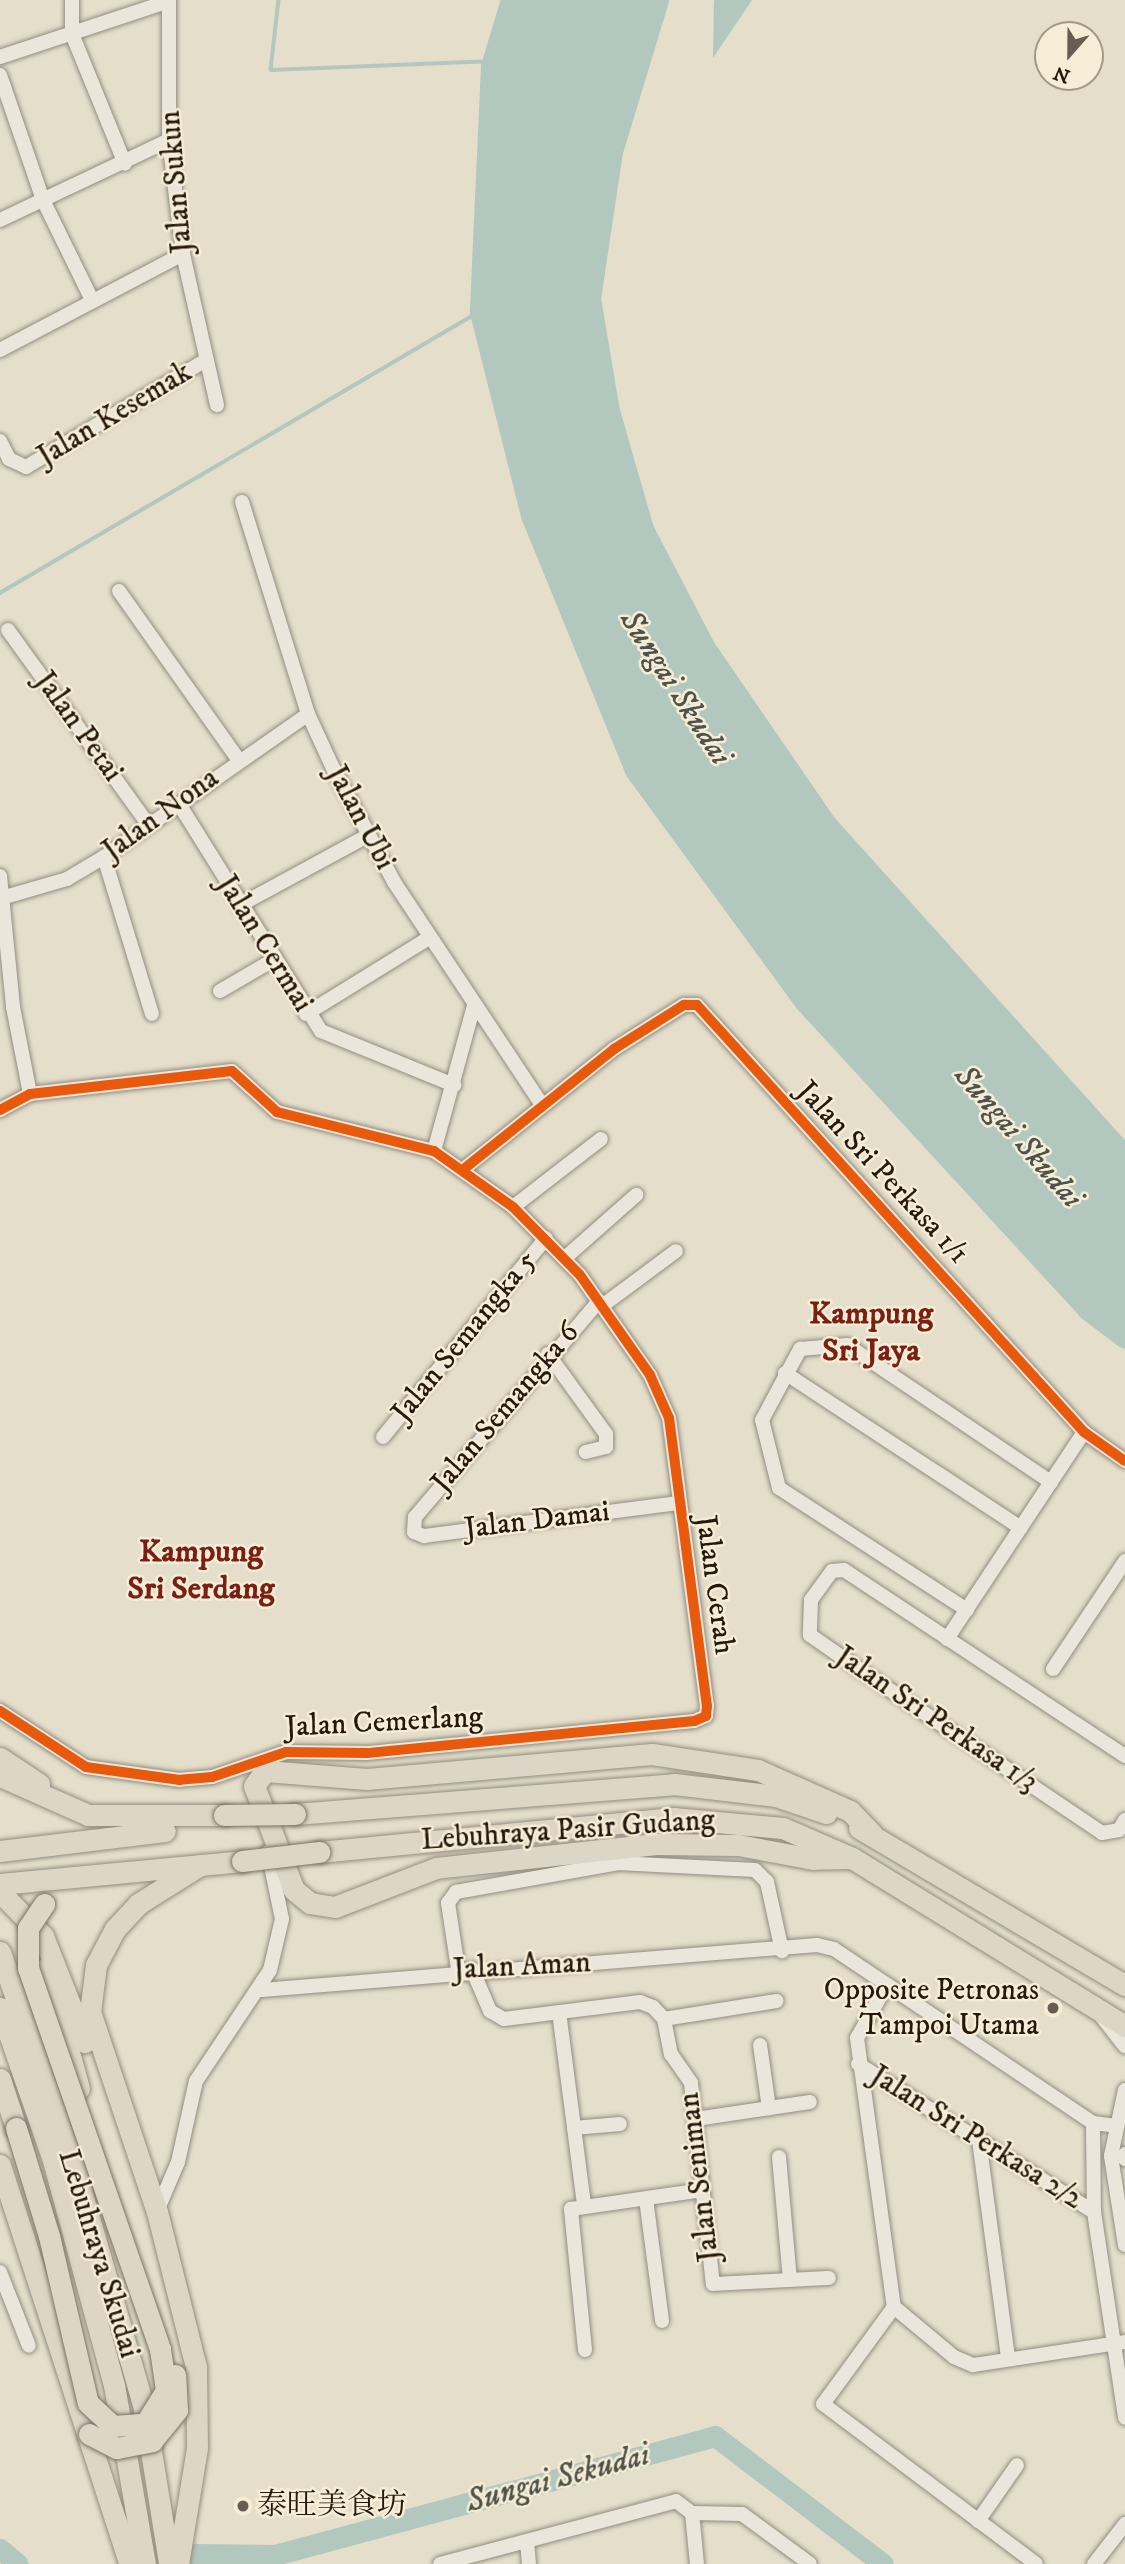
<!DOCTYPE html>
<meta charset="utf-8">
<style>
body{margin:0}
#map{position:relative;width:1125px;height:2564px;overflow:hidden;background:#e4deca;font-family:"IM FELL DW Pica","Noto Serif SC",serif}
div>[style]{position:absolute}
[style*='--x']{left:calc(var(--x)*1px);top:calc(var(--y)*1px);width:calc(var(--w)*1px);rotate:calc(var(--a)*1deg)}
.water>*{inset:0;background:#b2c7be}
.stream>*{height:3.5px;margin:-1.75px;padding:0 1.75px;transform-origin:1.75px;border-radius:1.75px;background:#b2c7be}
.river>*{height:21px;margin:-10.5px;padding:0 10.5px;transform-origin:10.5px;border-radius:10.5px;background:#b2c7be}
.roads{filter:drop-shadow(0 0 2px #928d80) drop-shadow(0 0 2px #928d80)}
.minor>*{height:14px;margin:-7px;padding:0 7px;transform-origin:7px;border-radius:7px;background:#eae6dc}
.highway>*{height:21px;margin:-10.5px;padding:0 10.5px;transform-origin:10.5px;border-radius:10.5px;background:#ddd6c7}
.bridges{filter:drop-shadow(0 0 2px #787267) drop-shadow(0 0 2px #787267)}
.highway-bridge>*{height:21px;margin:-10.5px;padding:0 10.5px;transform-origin:10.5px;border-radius:10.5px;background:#ddd6c7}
.cycleway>*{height:10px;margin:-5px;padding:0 5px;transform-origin:5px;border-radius:5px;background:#e8590c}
.dots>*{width:19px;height:19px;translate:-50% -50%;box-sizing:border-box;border:4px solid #f5edd5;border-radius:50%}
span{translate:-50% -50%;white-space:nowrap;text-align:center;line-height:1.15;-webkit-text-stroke:5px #f5edd5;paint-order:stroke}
.street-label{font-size:30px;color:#26180f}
.poi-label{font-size:30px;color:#26180f}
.right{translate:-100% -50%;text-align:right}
.left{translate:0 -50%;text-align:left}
.water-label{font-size:32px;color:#4f524a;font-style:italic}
.neighbourhood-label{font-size:32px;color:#7a1f14;font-weight:700}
.north{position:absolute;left:1034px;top:21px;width:70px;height:70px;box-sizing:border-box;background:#f5edd5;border:2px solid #a29886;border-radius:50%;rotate:201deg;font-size:19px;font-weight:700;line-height:28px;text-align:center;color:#26180f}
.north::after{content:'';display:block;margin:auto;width:24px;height:32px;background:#685d50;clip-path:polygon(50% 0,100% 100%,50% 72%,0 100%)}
</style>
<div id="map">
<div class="water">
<i style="clip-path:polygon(511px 0,658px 0,612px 151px,590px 298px,609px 411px,643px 529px,705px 648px,826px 824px,1125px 1156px,1125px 1338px,1088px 1310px,805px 1002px,635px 770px,531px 515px,480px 312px,491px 66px)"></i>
<i style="clip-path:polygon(715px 0,752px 0,713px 58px,714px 1px)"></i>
</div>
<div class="stream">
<i style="--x:279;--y:0;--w:70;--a:96.5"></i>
<i style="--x:271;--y:70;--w:223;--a:-2.3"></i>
<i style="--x:0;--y:593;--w:561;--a:-30.4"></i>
</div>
<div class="river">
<i style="--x:511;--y:0;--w:69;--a:106.9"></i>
<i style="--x:491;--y:66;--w:246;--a:92.6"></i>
<i style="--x:480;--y:312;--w:209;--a:75.9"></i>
<i style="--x:531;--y:515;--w:275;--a:67.8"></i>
<i style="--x:635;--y:770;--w:288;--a:53.8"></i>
<i style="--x:805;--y:1002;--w:418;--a:47.4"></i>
<i style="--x:1088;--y:1310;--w:46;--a:37.1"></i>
<i style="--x:658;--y:0;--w:158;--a:106.9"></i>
<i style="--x:612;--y:151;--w:149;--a:98.5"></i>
<i style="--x:590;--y:298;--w:115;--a:80.5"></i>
<i style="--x:609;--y:411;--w:123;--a:73.9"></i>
<i style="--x:643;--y:529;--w:134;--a:62.5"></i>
<i style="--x:705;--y:648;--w:214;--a:55.5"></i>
<i style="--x:826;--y:824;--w:447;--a:48"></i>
<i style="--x:0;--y:2549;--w:23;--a:40"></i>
<i style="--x:195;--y:2554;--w:80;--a:0.7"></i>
<i style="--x:275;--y:2555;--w:456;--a:-15.1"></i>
<i style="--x:715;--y:2436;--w:211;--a:37.3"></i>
</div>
<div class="roads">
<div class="minor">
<i style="--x:72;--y:0;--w:34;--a:90"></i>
<i style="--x:72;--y:34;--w:140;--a:67.8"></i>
<i style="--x:169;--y:0;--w:140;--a:90"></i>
<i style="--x:169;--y:140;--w:115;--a:83"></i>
<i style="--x:183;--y:254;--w:155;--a:77.3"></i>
<i style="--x:0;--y:57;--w:178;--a:-18.3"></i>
<i style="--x:0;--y:75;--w:132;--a:71"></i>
<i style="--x:43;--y:200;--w:111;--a:63.9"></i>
<i style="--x:0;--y:220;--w:187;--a:-25.3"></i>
<i style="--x:0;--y:350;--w:207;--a:-27.7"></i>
<i style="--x:0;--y:441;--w:20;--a:63"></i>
<i style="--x:9;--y:459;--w:19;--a:25"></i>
<i style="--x:26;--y:467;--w:206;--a:-30.7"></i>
<i style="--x:242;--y:502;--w:222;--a:72.7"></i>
<i style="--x:308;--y:714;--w:60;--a:65.2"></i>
<i style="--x:333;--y:768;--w:129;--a:61.8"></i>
<i style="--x:394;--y:882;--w:265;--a:56.4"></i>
<i style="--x:119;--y:591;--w:206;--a:54.7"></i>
<i style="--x:8;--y:630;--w:239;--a:54.2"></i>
<i style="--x:179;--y:804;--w:268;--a:58"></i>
<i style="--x:321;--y:1031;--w:144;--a:22.1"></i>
<i style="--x:104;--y:857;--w:164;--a:73"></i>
<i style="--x:0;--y:876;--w:132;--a:84.3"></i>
<i style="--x:13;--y:1007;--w:89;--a:78.9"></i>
<i style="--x:5;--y:897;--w:65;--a:-16.2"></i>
<i style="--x:67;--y:879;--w:43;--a:-30.7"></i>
<i style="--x:104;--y:857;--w:249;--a:-35"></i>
<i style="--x:240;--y:905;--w:147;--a:-28.5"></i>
<i style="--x:220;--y:991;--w:61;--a:-30.3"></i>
<i style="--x:306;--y:1014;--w:145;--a:-31.7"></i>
<i style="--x:0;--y:1110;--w:34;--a:-28"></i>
<i style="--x:30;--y:1094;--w:203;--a:-6.5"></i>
<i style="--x:232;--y:1071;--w:61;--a:42.3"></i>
<i style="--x:277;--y:1112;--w:162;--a:14"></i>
<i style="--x:434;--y:1151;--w:97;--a:35.3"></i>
<i style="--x:513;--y:1207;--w:95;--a:45.4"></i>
<i style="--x:580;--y:1275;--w:122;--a:55"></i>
<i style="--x:650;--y:1375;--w:47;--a:66.2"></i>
<i style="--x:669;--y:1418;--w:290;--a:82.5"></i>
<i style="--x:707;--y:1706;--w:10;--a:96"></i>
<i style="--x:706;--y:1716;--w:13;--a:157"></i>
<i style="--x:694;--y:1721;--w:329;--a:174.4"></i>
<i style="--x:367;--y:1753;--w:81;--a:-179.3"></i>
<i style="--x:286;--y:1752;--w:78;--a:161.3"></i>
<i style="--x:212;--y:1777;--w:32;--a:175"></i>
<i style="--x:180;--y:1780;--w:95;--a:-172.1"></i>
<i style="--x:86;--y:1767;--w:103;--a:-146.9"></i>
<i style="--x:434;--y:1151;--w:150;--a:-74.6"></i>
<i style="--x:465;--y:1168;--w:191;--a:-38.6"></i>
<i style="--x:614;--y:1049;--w:83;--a:-32.2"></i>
<i style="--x:684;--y:1005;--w:13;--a:0"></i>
<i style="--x:697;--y:1005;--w:576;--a:47.81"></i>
<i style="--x:1084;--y:1432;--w:50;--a:35.3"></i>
<i style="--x:513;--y:1207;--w:111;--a:-37.7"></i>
<i style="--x:566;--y:1257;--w:94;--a:-41.5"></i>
<i style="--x:599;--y:1301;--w:284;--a:130.4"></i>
<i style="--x:415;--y:1517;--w:15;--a:94"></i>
<i style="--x:414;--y:1532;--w:11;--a:22"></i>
<i style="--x:424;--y:1536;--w:255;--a:-7.4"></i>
<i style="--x:602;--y:1306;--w:92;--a:-36.6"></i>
<i style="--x:548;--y:1354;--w:99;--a:54.1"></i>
<i style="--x:606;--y:1434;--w:13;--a:90"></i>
<i style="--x:606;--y:1447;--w:21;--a:166"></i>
<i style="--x:785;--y:1373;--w:282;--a:33.3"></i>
<i style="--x:383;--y:1437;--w:257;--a:-50.7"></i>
<i style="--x:967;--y:1610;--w:224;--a:-147"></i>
<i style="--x:779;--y:1488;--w:70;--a:-104"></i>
<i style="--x:762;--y:1420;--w:81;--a:-61.8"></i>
<i style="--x:800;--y:1349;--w:47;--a:-4.9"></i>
<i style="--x:847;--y:1345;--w:246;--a:33.9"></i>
<i style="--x:947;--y:1639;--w:248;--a:-56.5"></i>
<i style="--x:1053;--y:1669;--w:130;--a:-56.3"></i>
<i style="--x:1125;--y:1756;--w:337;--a:-146.5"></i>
<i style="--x:844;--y:1570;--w:12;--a:175"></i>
<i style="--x:832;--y:1571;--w:36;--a:126"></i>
<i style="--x:811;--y:1600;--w:35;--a:92"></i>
<i style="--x:810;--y:1635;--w:52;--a:34.9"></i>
<i style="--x:853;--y:1665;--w:300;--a:34"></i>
<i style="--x:1102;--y:1833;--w:17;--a:-10"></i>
<i style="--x:1119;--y:1830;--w:12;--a:-59"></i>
<i style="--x:458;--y:1969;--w:67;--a:-98.6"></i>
<i style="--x:448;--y:1903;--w:14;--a:-54"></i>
<i style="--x:456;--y:1892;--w:165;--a:-10.1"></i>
<i style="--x:618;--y:1863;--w:137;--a:2.9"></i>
<i style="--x:755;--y:1870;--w:17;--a:45"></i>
<i style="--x:767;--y:1882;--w:71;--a:77.7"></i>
<i style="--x:472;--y:1969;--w:46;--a:66.8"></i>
<i style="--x:490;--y:2011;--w:16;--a:30"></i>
<i style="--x:504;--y:2019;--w:137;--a:-7.1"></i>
<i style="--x:640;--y:2002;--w:14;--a:21"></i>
<i style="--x:653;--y:2007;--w:16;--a:47"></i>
<i style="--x:664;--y:2019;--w:36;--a:79"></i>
<i style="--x:671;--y:2054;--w:35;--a:55"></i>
<i style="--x:691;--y:2083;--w:202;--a:83.8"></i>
<i style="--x:713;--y:2284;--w:116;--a:-3"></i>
<i style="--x:885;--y:1988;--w:57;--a:119.2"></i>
<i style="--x:857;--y:2038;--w:272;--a:82.2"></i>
<i style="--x:894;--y:2307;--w:120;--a:126.2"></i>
<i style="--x:823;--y:2404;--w:266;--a:36.9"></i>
<i style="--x:262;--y:1990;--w:557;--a:-4.64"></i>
<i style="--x:817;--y:1945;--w:17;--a:13"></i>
<i style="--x:834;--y:1949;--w:312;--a:33.9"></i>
<i style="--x:1093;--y:2123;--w:24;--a:7"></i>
<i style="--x:559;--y:2012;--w:195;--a:82.6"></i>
<i style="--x:1102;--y:2017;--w:37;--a:52"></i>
<i style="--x:664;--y:2019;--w:114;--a:-9.1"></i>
<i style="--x:760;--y:2045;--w:64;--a:81.9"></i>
<i style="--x:858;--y:2064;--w:279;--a:32.1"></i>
<i style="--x:1125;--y:2090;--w:67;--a:102"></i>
<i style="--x:1111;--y:2156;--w:90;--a:81.1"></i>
<i style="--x:696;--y:2119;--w:115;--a:-8.5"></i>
<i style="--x:1093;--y:2123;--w:89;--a:89.4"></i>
<i style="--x:1094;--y:2212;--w:208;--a:81.4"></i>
<i style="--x:574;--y:2128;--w:46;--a:-5"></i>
<i style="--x:979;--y:2140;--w:219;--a:82.4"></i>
<i style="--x:1125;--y:2154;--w:5;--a:90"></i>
<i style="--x:779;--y:2157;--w:123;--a:84.9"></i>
<i style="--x:646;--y:2199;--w:123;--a:82.5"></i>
<i style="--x:157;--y:2211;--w:53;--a:-66.8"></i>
<i style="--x:178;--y:2162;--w:83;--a:-77.5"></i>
<i style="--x:196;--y:2081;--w:133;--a:-56.3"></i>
<i style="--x:270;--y:1970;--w:52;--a:-76.8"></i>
<i style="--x:282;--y:1919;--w:68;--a:-101.8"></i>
<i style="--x:0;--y:2272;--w:79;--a:68.6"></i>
<i style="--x:894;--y:2307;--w:78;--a:39.8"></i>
<i style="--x:954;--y:2357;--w:21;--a:23"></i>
<i style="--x:973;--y:2365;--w:154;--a:-8.6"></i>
<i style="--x:585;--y:2350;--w:142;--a:-95.7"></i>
<i style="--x:571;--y:2209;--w:133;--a:-8.2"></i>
<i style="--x:692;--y:2513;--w:50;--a:1.1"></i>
<i style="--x:742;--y:2514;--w:84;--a:36.3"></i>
<i style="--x:978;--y:2521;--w:68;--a:-55.1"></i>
<i style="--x:527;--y:2541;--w:23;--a:85"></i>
<i style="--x:440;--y:2564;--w:244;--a:-14.9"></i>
<i style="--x:676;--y:2501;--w:20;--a:37"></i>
<i style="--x:692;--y:2513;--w:51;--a:84.4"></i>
<i style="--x:1094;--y:2564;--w:51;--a:-52.2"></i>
</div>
<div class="highway">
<i style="--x:0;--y:1758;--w:47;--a:33.7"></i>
<i style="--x:0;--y:1776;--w:96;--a:23.9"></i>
<i style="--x:88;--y:1815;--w:136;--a:0"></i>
<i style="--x:295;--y:1814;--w:380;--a:-4.5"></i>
<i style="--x:674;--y:1784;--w:103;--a:6.7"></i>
<i style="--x:776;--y:1796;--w:53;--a:18.8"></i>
<i style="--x:859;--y:1828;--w:309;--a:30.6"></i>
<i style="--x:0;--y:1851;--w:166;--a:-6.9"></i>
<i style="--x:319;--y:1852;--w:356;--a:-5.5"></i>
<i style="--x:673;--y:1818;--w:110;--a:5.2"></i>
<i style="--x:783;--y:1828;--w:75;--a:23.5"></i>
<i style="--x:852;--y:1858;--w:321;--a:31.6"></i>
<i style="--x:852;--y:1858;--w:39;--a:179"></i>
<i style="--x:813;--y:1859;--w:76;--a:-169.4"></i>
<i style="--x:738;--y:1845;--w:82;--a:-179.3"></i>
<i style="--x:656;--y:1844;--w:221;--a:173.8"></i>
<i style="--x:436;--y:1868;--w:108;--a:158.9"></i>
<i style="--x:335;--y:1907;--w:25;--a:-171"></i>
<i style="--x:310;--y:1903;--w:21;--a:-141"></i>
<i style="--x:294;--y:1890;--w:111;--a:-111"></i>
<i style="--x:254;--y:1786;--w:19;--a:-54"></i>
<i style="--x:265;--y:1771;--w:102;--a:4.5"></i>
<i style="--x:367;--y:1779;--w:286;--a:-5"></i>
<i style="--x:652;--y:1754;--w:107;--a:8.6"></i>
<i style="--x:758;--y:1770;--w:101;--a:24"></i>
<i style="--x:850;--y:1811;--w:32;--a:46"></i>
<i style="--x:0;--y:1884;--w:243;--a:-5.4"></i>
<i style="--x:0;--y:1892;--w:62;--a:45.7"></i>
<i style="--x:43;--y:1936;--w:114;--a:68.4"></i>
<i style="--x:0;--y:1952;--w:237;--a:71"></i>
<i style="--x:77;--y:2176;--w:241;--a:73.9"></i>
<i style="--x:144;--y:2408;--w:156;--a:80.8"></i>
<i style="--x:46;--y:1968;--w:125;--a:74.7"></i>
<i style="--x:0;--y:2008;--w:158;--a:70.8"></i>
<i style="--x:52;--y:2157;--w:236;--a:74.8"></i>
<i style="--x:114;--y:2385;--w:182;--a:80.2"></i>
<i style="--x:0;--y:2079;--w:52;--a:71.9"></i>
<i style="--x:0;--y:2165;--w:420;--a:72"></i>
<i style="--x:178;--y:2564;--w:118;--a:-80.7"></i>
<i style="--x:197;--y:2448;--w:81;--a:-90.7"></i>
<i style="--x:196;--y:2367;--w:160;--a:-104.1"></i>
<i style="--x:157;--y:2212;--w:211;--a:-108.5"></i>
<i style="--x:90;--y:2012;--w:47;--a:-82.7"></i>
<i style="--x:96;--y:1965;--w:41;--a:-62.2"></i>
<i style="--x:115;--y:1929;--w:34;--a:-47"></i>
<i style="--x:138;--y:1904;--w:73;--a:-32.2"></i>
</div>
</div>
<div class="bridges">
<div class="highway-bridge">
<i style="--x:224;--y:1815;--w:71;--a:-0.8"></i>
<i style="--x:242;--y:1861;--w:78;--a:-6.7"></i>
<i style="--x:16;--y:2128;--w:113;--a:73"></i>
<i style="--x:49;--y:2236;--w:171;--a:76.9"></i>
<i style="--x:88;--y:2403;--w:34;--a:43"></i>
<i style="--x:113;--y:2426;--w:32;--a:-4"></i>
<i style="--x:145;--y:2424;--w:40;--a:-58"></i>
<i style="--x:166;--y:2390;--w:41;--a:-98.3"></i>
<i style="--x:160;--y:2349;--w:403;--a:-109.1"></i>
<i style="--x:28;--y:1968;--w:40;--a:-90"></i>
<i style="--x:28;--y:1928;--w:29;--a:-56"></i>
<i style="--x:89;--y:2434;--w:31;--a:27"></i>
<i style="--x:117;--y:2448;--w:36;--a:-11"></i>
<i style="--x:152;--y:2441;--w:40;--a:-51"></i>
<i style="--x:177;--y:2410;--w:35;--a:-93"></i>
</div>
</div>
<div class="cycleway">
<i style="--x:0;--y:1110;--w:34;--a:-28"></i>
<i style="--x:30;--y:1094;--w:203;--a:-6.5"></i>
<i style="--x:232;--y:1071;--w:61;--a:42.3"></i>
<i style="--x:277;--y:1112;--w:162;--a:14"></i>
<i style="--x:434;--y:1151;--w:97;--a:35.3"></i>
<i style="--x:513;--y:1207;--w:95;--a:45.4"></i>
<i style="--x:580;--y:1275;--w:122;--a:55"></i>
<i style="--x:650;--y:1375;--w:47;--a:66.2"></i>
<i style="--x:669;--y:1418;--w:290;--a:82.5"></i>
<i style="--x:707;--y:1706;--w:10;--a:96"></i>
<i style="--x:706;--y:1716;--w:13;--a:157"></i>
<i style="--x:694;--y:1721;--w:329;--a:174.4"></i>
<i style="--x:367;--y:1753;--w:81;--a:-179.3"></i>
<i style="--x:286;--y:1752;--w:78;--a:161.3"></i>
<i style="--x:212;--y:1777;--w:32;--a:175"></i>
<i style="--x:180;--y:1780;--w:95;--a:-172.1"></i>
<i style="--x:86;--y:1767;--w:103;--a:-146.9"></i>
<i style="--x:465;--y:1168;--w:191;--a:-38.6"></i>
<i style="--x:614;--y:1049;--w:83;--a:-32.2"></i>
<i style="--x:684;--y:1005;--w:13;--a:0"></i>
<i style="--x:697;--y:1005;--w:576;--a:47.81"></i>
<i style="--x:1084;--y:1432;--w:50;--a:35.3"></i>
</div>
<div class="dots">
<i style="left:1053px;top:2008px;background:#685d50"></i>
<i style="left:243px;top:2506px;background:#685d50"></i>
</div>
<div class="street-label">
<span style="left:177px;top:182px;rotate:-95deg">Jalan Sukun</span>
<span style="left:115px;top:415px;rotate:-31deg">Jalan Kesemak</span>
<span style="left:78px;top:727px;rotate:54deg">Jalan Petai</span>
<span style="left:161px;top:815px;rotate:-36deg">Jalan Nona</span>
<span style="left:360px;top:818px;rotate:62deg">Jalan Ubi</span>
<span style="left:264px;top:944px;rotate:58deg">Jalan Cermai</span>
<span style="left:882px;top:1173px;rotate:47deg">Jalan Sri Perkasa 1/1</span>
<span style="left:465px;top:1337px;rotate:-51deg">Jalan Semangka 5</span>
<span style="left:506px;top:1408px;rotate:-50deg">Jalan Semangka 6</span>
<span style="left:537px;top:1521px;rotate:-7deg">Jalan Damai</span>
<span style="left:714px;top:1585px;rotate:82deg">Jalan Cerah</span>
<span style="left:936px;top:1720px;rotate:34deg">Jalan Sri Perkasa 1/3</span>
<span style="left:384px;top:1723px;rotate:-3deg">Jalan Cemerlang</span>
<span style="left:568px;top:1831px;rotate:-4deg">Lebuhraya Pasir Gudang</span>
<span style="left:522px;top:1967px;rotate:-3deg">Jalan Aman</span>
<span style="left:976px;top:2138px;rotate:32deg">Jalan Sri Perkasa 2/2</span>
<span style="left:700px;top:2177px;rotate:-97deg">Jalan Seniman</span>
<span style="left:98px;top:2254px;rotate:73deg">Lebuhraya Skudai</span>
</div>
<div class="poi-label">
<span class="right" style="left:1039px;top:2008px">Opposite Petronas<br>Tampoi Utama</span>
<span class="left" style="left:257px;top:2506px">泰旺美食坊</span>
</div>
<div class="water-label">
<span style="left:675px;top:688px;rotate:57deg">Sungai Skudai</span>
<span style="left:1018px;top:1137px;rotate:49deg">Sungai Skudai</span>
<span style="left:558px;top:2479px;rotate:-15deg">Sungai Sekudai</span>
</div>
<div class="neighbourhood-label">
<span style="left:871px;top:1333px">Kampung<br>Sri Jaya</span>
<span style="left:201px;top:1571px">Kampung<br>Sri Serdang</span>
</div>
<div class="north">N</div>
</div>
